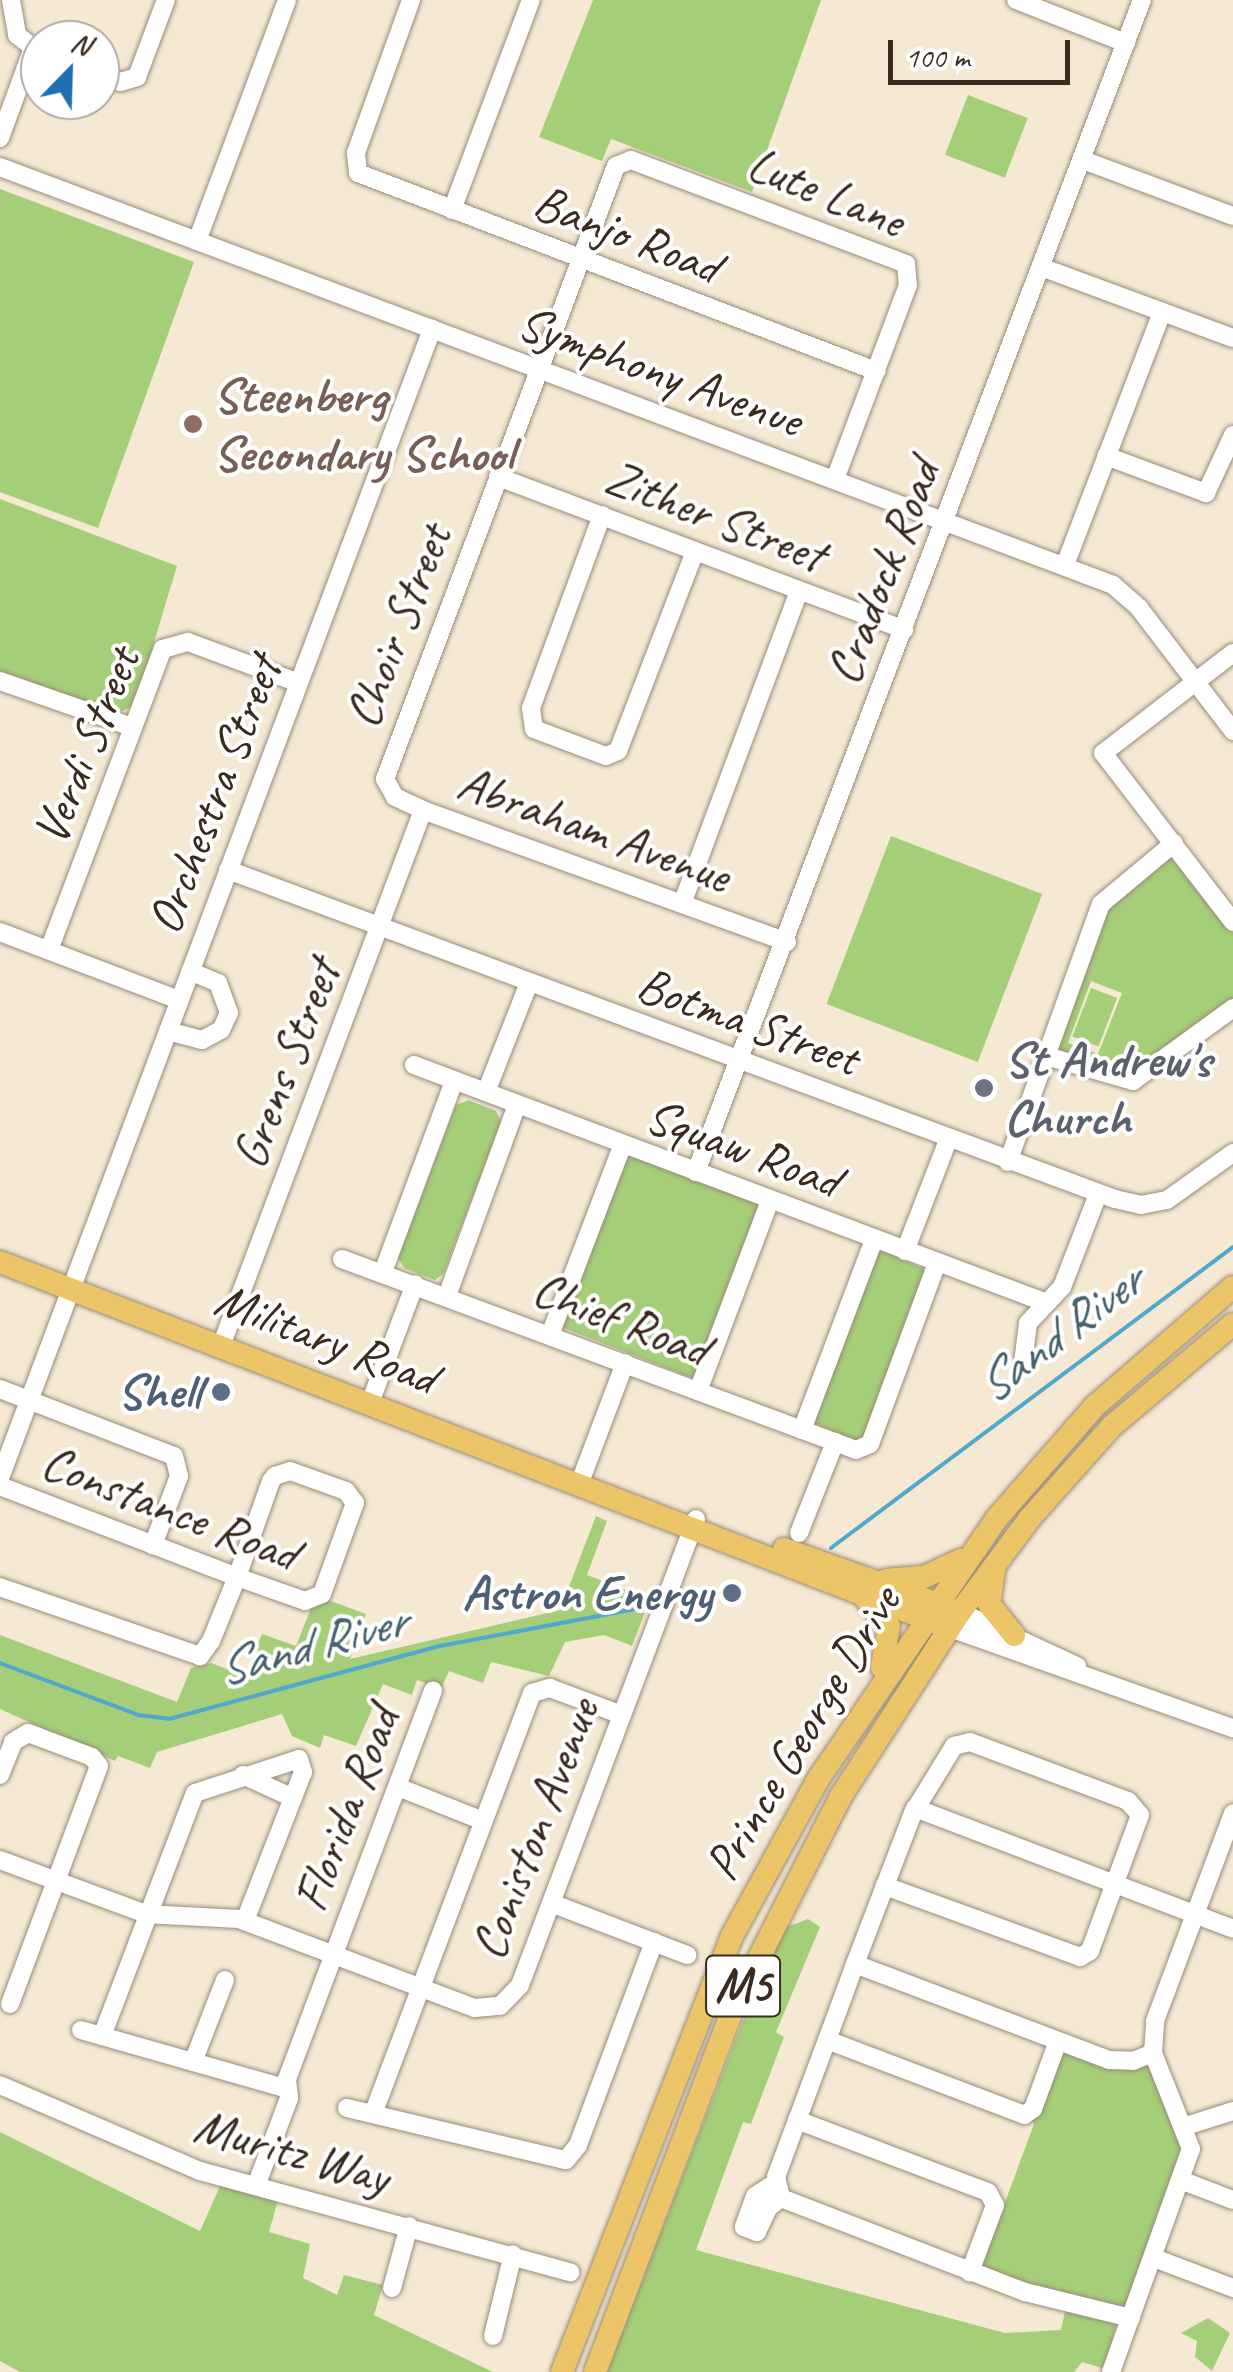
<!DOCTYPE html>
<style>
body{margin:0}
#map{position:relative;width:1233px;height:2372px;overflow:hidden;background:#f5e9d4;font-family:Caveat,sans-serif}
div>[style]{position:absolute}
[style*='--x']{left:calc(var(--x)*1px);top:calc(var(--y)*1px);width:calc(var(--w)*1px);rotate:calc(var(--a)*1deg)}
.green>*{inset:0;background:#a5ce79;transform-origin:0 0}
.stream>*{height:4px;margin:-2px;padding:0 2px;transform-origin:2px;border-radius:2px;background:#52a7ce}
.roads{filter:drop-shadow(0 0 2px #988a79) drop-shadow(0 0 2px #988a79)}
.minor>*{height:18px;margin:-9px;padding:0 9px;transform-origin:9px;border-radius:9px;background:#fff}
.major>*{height:22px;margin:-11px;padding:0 11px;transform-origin:11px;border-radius:11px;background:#edc569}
.dots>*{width:28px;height:28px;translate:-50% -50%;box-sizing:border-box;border:5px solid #fff;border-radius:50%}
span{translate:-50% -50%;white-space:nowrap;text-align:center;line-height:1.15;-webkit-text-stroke:8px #fff;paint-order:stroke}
.shield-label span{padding:2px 8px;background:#fff;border:2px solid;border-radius:8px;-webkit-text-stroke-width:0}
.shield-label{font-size:48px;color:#3b2a1e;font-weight:700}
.street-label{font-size:50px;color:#3b2a1e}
.education-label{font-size:50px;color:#785e54;font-weight:700}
.left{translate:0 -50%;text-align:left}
.worship-label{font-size:50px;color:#5b616d;font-weight:700}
.service-label{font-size:50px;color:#4e5e75;font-weight:700}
.right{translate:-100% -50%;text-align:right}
.water-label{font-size:52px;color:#45626d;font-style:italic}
.north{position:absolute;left:20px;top:20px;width:100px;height:100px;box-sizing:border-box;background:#fff;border:2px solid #b1aaa5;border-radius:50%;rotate:23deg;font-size:28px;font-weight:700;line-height:40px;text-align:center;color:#3b2a1e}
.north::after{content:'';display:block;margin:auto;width:35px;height:45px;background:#1f6fb2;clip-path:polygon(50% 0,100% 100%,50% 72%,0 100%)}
.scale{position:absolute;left:888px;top:40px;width:182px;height:45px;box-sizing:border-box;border:5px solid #3b2a1e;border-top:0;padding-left:12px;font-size:30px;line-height:35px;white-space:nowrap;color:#3b2a1e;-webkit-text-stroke:8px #fff;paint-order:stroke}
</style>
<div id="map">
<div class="green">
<i style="clip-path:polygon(593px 0,821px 0,752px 192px,611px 139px,602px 161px,539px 137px)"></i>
<i style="left:968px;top:95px;width:64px;height:64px;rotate:21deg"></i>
<i style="clip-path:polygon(0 189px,194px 262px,98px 528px,0 492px)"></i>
<i style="clip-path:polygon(0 499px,177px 566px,135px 705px,116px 714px,0 675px)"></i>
<i style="left:891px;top:836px;width:162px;height:180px;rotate:21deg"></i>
<i style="clip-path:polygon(evenodd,1170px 857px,1233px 933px,1233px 1003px,1136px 1075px,1059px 1054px,1054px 1045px,1109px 903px,1170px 857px,1091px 981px,1122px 993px,1098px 1054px,1068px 1043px,1091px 981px)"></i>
<i style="left:1091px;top:988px;width:28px;height:52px;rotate:21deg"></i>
<i style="clip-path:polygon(468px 1100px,496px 1111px,501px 1122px,443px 1274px,435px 1280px,404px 1268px,398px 1258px,456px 1105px)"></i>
<i style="clip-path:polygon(634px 1154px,760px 1205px,695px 1379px,561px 1327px,626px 1155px)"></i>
<i style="clip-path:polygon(884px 1251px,926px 1270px,862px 1441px,854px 1442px,813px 1422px,877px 1252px)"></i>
<i style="clip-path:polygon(596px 1516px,607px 1521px,587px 1575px,650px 1599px,632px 1646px,604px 1635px,565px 1642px,549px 1676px,491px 1662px,483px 1683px,449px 1671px,441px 1689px,417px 1680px,412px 1695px,383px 1684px,356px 1746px,324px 1735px,320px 1748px,292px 1736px,282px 1714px,157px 1752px,150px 1768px,118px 1756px,115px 1761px,0 1709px,0 1635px,177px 1702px,191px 1668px,211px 1663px,245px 1676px,262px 1634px,296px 1646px,311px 1608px,328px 1600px,366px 1614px,350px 1659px,560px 1610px)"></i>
<i style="clip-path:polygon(808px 1919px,820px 1927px,776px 2032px,784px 2037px,751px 2124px,743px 2122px,696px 2250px,1005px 2333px,1061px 2330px,1066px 2307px,1117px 2321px,1105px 2369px,1082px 2362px,1074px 2372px,607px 2372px,778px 1930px)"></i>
<i style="clip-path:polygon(1067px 2049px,1151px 2066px,1184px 2153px,1124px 2309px,1021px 2286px,981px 2267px,1034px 2124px,1029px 2116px,1055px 2057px)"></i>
<i style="clip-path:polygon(0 2132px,200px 2231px,221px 2184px,278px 2200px,269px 2232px,310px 2244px,303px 2278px,337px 2295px,344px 2275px,383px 2285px,374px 2315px,493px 2372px,20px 2372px,0 2361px)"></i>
<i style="clip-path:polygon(1208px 2318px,1230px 2333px,1212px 2371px,1195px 2357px,1197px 2341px,1181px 2333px)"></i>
</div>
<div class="stream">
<i style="--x:831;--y:1548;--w:502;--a:-36.82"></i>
<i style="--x:0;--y:1663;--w:147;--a:20.6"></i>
<i style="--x:138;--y:1715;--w:31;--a:7"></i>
<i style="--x:169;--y:1719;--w:281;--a:-15.1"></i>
<i style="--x:440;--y:1646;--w:211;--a:-10.7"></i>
</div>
<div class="roads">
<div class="minor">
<i style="--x:11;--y:0;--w:36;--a:80"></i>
<i style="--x:17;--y:35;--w:29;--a:38"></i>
<i style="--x:411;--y:0;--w:163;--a:109.8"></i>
<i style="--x:356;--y:153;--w:20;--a:84"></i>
<i style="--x:358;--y:173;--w:555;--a:20.92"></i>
<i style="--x:1016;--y:0;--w:118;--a:21.4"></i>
<i style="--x:100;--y:75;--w:21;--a:19"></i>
<i style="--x:120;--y:82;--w:18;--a:-16"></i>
<i style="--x:137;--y:77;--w:82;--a:-69.4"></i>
<i style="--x:0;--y:138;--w:93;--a:-69.8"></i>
<i style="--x:1083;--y:160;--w:160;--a:20.5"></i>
<i style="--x:0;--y:167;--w:1189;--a:20.58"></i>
<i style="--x:1113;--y:585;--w:35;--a:41"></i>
<i style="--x:1139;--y:608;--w:155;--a:52.6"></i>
<i style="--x:452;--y:210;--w:224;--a:-69.4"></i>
<i style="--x:197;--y:241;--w:257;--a:-69.5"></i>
<i style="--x:1041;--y:267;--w:205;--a:20.3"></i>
<i style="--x:1106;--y:456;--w:107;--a:20.3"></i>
<i style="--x:1206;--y:493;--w:64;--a:-65"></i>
<i style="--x:498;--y:477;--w:434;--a:20.6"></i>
<i style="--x:602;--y:515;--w:206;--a:110.2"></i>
<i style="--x:531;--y:708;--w:21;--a:82"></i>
<i style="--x:534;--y:729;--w:77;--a:20.6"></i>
<i style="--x:606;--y:756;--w:13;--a:-23"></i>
<i style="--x:618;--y:751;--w:214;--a:-68.9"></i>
<i style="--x:1065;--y:565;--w:271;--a:-69"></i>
<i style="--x:1233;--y:653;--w:164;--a:142.4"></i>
<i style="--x:1103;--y:753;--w:213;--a:52.4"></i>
<i style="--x:0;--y:681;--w:140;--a:19.2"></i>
<i style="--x:228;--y:870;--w:946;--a:20.35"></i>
<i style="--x:1115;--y:1199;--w:27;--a:13"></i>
<i style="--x:1141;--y:1205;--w:26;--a:-11"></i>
<i style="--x:1167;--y:1200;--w:81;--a:-35.5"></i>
<i style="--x:682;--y:904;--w:334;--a:-69.5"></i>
<i style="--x:0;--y:932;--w:191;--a:20.8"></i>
<i style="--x:787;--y:942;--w:387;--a:-160.1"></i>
<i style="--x:423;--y:810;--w:31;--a:-155"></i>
<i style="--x:395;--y:797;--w:21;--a:-119"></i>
<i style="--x:385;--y:779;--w:655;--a:-69.35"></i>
<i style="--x:616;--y:166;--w:16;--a:-22"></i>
<i style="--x:631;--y:160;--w:294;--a:20.7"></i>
<i style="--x:906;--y:264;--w:21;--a:85"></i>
<i style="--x:908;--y:285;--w:207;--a:110.6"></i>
<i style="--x:49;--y:950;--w:322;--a:-69.3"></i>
<i style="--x:163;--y:649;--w:26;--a:-16"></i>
<i style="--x:188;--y:642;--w:118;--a:20.3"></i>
<i style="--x:168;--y:1031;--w:35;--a:15"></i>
<i style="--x:202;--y:1040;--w:21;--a:-28"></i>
<i style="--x:221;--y:1030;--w:19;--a:-65"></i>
<i style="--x:229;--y:1013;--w:32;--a:-110"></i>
<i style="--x:218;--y:983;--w:30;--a:-157"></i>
<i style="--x:1046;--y:1056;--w:91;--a:16"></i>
<i style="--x:1133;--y:1081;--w:124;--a:-36.1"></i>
<i style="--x:414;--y:1065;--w:676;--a:20.61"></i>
<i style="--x:486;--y:1092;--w:117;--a:-68.5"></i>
<i style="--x:1008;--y:1162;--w:274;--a:-70.2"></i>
<i style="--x:1101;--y:904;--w:95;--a:-39.9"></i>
<i style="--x:696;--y:1172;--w:1254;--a:-69.17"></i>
<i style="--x:905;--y:1251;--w:119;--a:-68.8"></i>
<i style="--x:342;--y:1259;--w:548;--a:20.38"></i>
<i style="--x:856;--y:1450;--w:15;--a:-23"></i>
<i style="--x:870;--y:1444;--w:193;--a:-69.7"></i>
<i style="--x:383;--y:1272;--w:204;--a:-69.6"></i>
<i style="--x:447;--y:1296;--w:203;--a:-69.9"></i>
<i style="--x:550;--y:1335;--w:202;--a:-69.1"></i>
<i style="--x:221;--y:1346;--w:573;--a:-69.35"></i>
<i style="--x:1023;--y:1363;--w:40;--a:-82.9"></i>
<i style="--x:1028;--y:1323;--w:50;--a:-46.6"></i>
<i style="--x:1062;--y:1287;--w:100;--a:-68.8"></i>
<i style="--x:0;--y:1389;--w:186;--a:21.1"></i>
<i style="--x:174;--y:1456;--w:21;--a:76"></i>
<i style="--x:179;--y:1476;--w:74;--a:110.6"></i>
<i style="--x:698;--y:1391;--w:204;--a:-69.3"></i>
<i style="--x:370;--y:1403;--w:127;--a:-69.3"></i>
<i style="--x:802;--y:1430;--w:204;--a:-69.3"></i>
<i style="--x:0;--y:1478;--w:1228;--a:-69.39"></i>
<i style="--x:580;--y:1482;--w:127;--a:-69.3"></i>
<i style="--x:0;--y:1486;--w:254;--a:21"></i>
<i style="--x:237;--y:1577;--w:72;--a:19.4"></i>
<i style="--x:305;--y:1601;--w:18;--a:-22"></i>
<i style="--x:322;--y:1594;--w:97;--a:-70.1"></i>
<i style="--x:355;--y:1503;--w:15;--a:-127"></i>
<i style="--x:346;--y:1491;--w:59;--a:-160.3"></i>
<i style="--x:290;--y:1471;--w:16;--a:162"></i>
<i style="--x:275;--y:1476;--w:6;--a:129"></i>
<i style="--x:271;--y:1481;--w:102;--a:109.5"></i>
<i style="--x:237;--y:1577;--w:69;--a:112.1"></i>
<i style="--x:211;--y:1641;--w:19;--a:126"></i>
<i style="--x:200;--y:1656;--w:212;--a:-161"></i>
<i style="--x:799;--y:1533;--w:98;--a:-68.4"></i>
<i style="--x:960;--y:1612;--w:129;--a:24.8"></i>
<i style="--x:950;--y:1628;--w:300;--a:19.5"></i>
<i style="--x:0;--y:1775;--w:35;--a:-68"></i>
<i style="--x:13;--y:1742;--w:17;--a:-31"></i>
<i style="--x:28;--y:1733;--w:68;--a:20.6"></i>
<i style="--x:92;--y:1757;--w:11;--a:52"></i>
<i style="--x:99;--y:1766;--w:254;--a:110.5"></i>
<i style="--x:243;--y:1775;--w:55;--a:24.7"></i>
<i style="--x:398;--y:1787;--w:92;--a:21.8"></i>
<i style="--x:915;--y:1808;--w:340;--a:20.8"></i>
<i style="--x:0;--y:1860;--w:156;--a:20.3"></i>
<i style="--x:146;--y:1914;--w:93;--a:3.1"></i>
<i style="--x:239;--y:1919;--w:252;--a:20.7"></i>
<i style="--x:475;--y:2008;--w:25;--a:-5"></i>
<i style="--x:500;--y:2006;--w:29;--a:-46"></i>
<i style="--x:520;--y:1985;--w:498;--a:-69.3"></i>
<i style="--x:551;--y:1903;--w:146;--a:20.9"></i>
<i style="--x:855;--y:1964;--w:272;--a:20.7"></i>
<i style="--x:1109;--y:2060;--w:24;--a:2"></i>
<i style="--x:1133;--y:2061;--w:22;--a:-22"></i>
<i style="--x:81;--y:2030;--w:212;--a:15.9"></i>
<i style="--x:102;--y:2036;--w:260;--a:-69.1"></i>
<i style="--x:195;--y:1793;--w:109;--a:-18.1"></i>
<i style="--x:299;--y:1759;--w:14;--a:73"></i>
<i style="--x:303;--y:1772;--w:160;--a:111.3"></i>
<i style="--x:827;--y:2040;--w:211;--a:20.8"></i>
<i style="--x:1024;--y:2115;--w:11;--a:-34"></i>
<i style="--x:1033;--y:2109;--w:72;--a:-69.8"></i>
<i style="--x:193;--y:2062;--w:88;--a:-68.7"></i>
<i style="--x:0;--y:2085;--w:218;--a:23.3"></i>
<i style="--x:200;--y:2171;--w:384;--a:15.3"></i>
<i style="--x:347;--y:2108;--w:225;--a:13.4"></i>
<i style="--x:566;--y:2160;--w:19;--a:-51"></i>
<i style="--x:578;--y:2145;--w:217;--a:-69.5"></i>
<i style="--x:373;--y:2114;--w:450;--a:-69.3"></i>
<i style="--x:532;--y:1693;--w:19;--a:-16"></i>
<i style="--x:550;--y:1688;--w:77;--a:20.6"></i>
<i style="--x:797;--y:2120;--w:204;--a:20.7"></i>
<i style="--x:988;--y:2192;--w:15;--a:62"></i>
<i style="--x:995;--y:2205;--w:72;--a:110.5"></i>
<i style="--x:1186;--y:2126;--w:49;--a:-17.7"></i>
<i style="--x:1183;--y:2181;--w:53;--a:20.8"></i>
<i style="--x:774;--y:2184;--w:22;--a:148"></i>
<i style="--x:755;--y:2196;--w:33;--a:110"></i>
<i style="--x:744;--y:2227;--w:14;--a:21"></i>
<i style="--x:757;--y:2232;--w:26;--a:-65"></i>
<i style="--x:768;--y:2208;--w:16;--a:-38"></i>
<i style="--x:256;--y:2186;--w:94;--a:-69.4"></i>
<i style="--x:289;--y:2098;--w:19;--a:-96"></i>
<i style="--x:287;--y:2079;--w:415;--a:-69.4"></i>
<i style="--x:781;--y:2198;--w:22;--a:-103"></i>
<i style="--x:776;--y:2177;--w:192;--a:-69.6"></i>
<i style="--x:843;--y:1997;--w:35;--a:-70"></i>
<i style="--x:855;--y:1964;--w:162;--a:-69"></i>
<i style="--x:913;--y:1813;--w:79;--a:-58.5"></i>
<i style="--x:954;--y:1746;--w:16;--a:-14"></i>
<i style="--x:970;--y:1742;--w:169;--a:20.5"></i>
<i style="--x:1128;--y:1801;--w:18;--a:49"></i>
<i style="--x:1140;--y:1815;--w:145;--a:110.2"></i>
<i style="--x:1090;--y:1951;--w:12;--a:149"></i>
<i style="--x:1080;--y:1957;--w:208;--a:-160"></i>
<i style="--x:781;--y:2198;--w:261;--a:21.1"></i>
<i style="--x:1025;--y:2292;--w:109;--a:13.8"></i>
<i style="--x:1154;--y:2258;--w:85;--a:20.8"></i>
<i style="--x:392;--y:2288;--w:64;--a:-74.7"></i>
<i style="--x:493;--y:2336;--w:84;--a:-76.3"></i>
<i style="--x:1111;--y:2372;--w:237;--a:-70.3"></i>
<i style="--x:1191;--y:2149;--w:103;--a:-111.6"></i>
<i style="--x:1153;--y:2053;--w:32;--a:-86"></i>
<i style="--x:1155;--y:2021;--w:222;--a:-69.4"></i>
</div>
<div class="major">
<i style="--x:0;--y:1262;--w:1004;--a:21.07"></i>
<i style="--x:784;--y:1549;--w:173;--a:19.6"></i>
<i style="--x:994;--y:1570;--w:34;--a:98"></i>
<i style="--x:989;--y:1604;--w:40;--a:51"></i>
<i style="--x:886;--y:1580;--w:38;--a:-5"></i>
<i style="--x:924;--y:1577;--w:40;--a:-25"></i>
<i style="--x:866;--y:1599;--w:35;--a:50"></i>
<i style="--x:889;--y:1626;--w:42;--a:99.7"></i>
<i style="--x:562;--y:2372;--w:468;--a:-68.7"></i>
<i style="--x:732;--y:1936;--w:180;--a:-61.2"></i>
<i style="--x:819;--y:1778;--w:315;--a:-55.6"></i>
<i style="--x:997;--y:1518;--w:149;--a:-48.8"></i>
<i style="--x:1095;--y:1406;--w:182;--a:-40.8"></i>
<i style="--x:595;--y:2372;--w:388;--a:-69.2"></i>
<i style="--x:733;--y:2009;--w:239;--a:-63.1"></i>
<i style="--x:841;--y:1796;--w:219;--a:-57.1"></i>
<i style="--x:960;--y:1612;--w:117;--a:-53.3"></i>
<i style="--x:1030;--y:1518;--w:123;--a:-48.3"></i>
<i style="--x:1112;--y:1426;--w:158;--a:-40.1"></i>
</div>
</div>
<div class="dots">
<i style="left:193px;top:424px;background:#8d6e63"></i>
<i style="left:984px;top:1088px;background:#6b7280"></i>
<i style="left:221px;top:1392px;background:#5c6f8a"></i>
<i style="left:732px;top:1593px;background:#5c6f8a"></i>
</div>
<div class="shield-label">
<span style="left:743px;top:1986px">M5</span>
</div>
<div class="street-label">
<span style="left:826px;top:192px;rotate:22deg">Lute Lane</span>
<span style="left:627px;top:234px;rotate:21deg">Banjo Road</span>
<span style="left:660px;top:371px;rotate:20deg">Symphony Avenue</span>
<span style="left:715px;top:516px;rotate:21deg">Zither Street</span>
<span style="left:883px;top:572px;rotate:-69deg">Cradock Road</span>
<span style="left:398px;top:626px;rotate:-69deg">Choir Street</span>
<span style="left:86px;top:746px;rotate:-68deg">Verdi Street</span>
<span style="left:214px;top:795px;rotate:-69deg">Orchestra Street</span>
<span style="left:594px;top:829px;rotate:20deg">Abraham Avenue</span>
<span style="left:748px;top:1021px;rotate:20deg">Botma Street</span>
<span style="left:286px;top:1064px;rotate:-69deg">Grens Street</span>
<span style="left:743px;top:1148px;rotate:20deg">Squaw Road</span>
<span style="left:621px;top:1319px;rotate:21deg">Chief Road</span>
<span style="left:326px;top:1338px;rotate:21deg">Military Road</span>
<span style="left:170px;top:1508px;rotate:21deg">Constance Road</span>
<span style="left:802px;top:1733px;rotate:-59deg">Prince George Drive</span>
<span style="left:346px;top:1809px;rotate:-69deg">Florida Road</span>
<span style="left:535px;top:1829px;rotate:-69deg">Coniston Avenue</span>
<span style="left:292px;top:2151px;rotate:16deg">Muritz Way</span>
</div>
<div class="education-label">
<span class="left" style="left:213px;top:424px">Steenberg<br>Secondary School</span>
</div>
<div class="worship-label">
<span class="left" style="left:1004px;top:1088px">St Andrew's<br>Church</span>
</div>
<div class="service-label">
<span class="right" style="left:201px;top:1392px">Shell</span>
<span class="right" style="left:712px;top:1593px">Astron Energy</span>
</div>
<div class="water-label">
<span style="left:1059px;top:1334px;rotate:-37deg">Sand River</span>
<span style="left:311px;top:1645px;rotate:-15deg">Sand River</span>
</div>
<div class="north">N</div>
<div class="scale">100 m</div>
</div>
